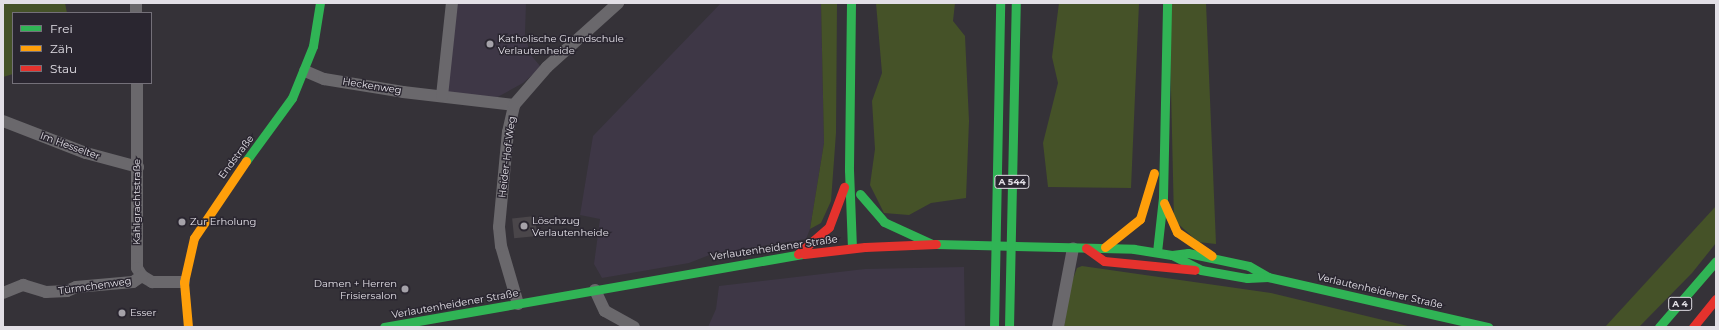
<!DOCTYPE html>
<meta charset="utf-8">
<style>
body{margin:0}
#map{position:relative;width:1719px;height:330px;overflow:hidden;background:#353238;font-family:Montserrat,sans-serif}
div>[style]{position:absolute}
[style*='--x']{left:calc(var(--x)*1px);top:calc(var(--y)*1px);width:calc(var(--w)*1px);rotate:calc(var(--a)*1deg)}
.built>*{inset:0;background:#3e3746}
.green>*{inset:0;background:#455228}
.building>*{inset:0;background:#4a464a;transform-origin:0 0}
.street>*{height:12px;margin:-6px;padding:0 6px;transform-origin:6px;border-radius:6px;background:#6a686c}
.fast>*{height:9px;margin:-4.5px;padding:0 4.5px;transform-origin:4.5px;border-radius:4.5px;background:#30b455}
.slow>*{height:9px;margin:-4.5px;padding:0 4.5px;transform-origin:4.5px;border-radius:4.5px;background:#ff9f0a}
.jam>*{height:9px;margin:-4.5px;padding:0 4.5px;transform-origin:4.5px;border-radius:4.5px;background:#e5322d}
.dots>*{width:11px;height:11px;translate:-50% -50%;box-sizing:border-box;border:2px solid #2a2630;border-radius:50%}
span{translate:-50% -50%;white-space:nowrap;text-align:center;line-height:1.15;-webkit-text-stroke:3px #2a2630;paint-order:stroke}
.shield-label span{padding:1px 3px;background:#2a2630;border:1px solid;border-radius:3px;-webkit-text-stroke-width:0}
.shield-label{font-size:9px;color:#e2dfe6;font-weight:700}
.poi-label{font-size:10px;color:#e2dfe6}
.left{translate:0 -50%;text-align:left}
.right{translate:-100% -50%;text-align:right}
.street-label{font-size:10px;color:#e2dfe6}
.frame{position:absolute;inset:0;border:4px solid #e2dfe6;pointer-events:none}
.legend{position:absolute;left:12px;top:12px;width:140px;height:72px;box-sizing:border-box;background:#2a2630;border:1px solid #747079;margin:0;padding:5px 7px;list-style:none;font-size:12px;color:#e2dfe6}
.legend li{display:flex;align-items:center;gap:8px;height:20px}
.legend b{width:20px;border:1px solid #747079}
</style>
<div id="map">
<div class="built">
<i style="clip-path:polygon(456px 3px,526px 3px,525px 34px,530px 54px,541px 67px,523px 83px,494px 99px,446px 92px)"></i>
<i style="clip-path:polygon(721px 3px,821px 3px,824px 143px,810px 229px,806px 239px,712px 254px,689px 263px,602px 278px,594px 264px,600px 219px,580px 215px,593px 136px)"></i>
<i style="clip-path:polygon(964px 267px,965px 327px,708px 327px,716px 309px,719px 286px,865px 269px)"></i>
</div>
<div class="green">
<i style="clip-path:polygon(3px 3px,65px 3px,67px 13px,13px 13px,13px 74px,3px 77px)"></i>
<i style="clip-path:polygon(821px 3px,837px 3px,836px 133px,831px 201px,821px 223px,810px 229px,824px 143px)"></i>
<i style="clip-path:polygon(876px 3px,955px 3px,953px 21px,965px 36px,969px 121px,966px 198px,931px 203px,909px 215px,884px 213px,870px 185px,875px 149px,872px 101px,882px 73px)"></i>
<i style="clip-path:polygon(1059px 3px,1139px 3px,1131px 188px,1048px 187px,1043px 143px,1058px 83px,1052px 57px)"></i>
<i style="clip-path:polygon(1169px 3px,1206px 3px,1216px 244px,1198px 242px,1174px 220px)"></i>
<i style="clip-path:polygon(1716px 206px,1716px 243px,1692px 273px,1639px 327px,1605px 327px)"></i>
<i style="clip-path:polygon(1082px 266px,1271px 293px,1412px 327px,1064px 327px,1071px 284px,1077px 268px)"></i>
</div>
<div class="building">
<i style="left:535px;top:216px;width:20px;height:23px;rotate:84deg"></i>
</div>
<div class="street">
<i style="--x:136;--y:3;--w:10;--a:90"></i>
<i style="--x:305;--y:71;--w:21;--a:23"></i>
<i style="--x:324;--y:79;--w:80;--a:9.3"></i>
<i style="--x:403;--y:92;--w:112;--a:6.7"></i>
<i style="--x:137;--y:83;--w:185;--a:90"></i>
<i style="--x:137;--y:268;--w:9;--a:58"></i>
<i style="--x:142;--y:276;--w:12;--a:31"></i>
<i style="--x:152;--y:282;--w:32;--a:0"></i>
<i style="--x:442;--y:96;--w:94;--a:-83.9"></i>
<i style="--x:3;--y:121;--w:89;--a:21.1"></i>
<i style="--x:86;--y:153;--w:54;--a:15.1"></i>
<i style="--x:595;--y:290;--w:23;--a:65"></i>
<i style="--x:605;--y:311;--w:33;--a:29"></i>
<i style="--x:3;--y:293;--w:22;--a:-22"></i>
<i style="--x:23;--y:285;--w:24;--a:17"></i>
<i style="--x:46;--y:292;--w:21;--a:-3"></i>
<i style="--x:67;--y:291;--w:10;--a:-24"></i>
<i style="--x:76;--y:287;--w:57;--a:-5"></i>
<i style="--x:133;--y:282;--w:11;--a:-34"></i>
<i style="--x:518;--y:304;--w:60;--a:-106.3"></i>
<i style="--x:501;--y:246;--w:19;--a:-96"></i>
<i style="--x:499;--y:227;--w:95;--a:-84.6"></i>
<i style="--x:508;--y:132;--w:28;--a:-77"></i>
<i style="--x:514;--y:105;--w:50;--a:-49"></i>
<i style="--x:547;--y:67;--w:96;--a:-42"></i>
<i style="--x:1058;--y:327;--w:80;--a:-79.2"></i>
</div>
<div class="fast">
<i style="--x:851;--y:3;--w:167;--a:90.7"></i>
<i style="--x:849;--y:170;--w:78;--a:87.8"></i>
<i style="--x:246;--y:161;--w:78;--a:-53.9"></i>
<i style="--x:292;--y:98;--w:56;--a:-68"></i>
<i style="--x:313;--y:46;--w:44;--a:-80.8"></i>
<i style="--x:860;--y:194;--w:37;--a:49"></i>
<i style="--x:884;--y:222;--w:53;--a:24.6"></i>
<i style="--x:936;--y:244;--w:198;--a:1.4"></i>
<i style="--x:1134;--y:249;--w:38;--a:9"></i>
<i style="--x:1172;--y:255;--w:16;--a:-7"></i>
<i style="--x:1188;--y:253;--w:62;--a:12"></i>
<i style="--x:1249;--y:266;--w:22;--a:30"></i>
<i style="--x:1157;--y:252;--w:54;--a:-83.7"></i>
<i style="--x:1163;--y:198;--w:195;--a:-88.8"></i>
<i style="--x:1172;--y:255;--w:33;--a:27"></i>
<i style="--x:1201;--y:270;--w:47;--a:9.9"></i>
<i style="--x:1247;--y:278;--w:21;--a:-3"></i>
<i style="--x:1268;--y:277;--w:226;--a:12.8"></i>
<i style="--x:384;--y:327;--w:426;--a:-9.9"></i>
<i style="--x:994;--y:327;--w:324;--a:-88.9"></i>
<i style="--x:1009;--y:327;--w:324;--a:-88.8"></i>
<i style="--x:1659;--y:327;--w:87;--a:-49.2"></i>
</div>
<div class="slow">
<i style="--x:1164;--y:203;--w:32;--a:66"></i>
<i style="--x:1177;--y:232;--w:42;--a:34.4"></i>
<i style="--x:1105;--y:247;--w:45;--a:-38.7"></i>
<i style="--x:1140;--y:219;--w:48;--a:-73.1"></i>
<i style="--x:188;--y:327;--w:45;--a:-95.1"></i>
<i style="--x:184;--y:282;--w:45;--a:-77.2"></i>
<i style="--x:194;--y:238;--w:93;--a:-56"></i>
</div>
<div class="jam">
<i style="--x:1086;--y:248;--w:22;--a:36"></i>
<i style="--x:1104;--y:261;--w:91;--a:5.6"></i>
<i style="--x:798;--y:254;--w:41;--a:-41.1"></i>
<i style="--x:829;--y:227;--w:43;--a:-69.4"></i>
<i style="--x:804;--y:254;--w:61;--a:-6.5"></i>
<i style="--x:865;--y:247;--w:71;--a:-2.4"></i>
<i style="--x:1693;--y:327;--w:36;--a:-51"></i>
</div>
<div class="dots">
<i style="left:490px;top:44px;background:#a5a2a9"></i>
<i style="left:182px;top:222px;background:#a5a2a9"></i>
<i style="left:524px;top:226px;background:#a5a2a9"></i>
<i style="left:405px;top:289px;background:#a5a2a9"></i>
<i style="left:122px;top:313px;background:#a5a2a9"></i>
</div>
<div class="shield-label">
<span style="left:1012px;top:182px">A 544</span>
<span style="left:1680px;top:304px">A 4</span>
</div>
<div class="poi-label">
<span class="left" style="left:498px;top:44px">Katholische Grundschule<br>Verlautenheide</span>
<span class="left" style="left:532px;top:226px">Löschzug<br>Verlautenheide</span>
<span class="left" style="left:190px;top:222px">Zur Erholung</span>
<span class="right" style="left:397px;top:289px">Damen + Herren<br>Frisiersalon</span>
<span class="left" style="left:130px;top:313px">Esser</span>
</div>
<div class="street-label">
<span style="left:372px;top:86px;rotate:9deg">Heckenweg</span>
<span style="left:70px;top:146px;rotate:20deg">Im Hesselter</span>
<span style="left:236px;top:157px;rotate:-53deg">Endstraße</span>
<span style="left:507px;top:157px;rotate:-83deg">Heider-Hof-Weg</span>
<span style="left:137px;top:202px;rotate:-90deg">Kahlgrachtstraße</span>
<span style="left:774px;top:248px;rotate:-8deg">Verlautenheidener Straße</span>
<span style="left:95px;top:286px;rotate:-8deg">Türmchenweg</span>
<span style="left:1380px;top:291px;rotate:13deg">Verlautenheidener Straße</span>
<span style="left:455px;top:304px;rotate:-10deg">Verlautenheidener Straße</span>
</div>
<div class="frame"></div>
<ul class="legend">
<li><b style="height:5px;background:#30b455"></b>Frei</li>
<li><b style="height:5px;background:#ff9f0a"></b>Zäh</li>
<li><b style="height:5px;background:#e5322d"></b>Stau</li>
</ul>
</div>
